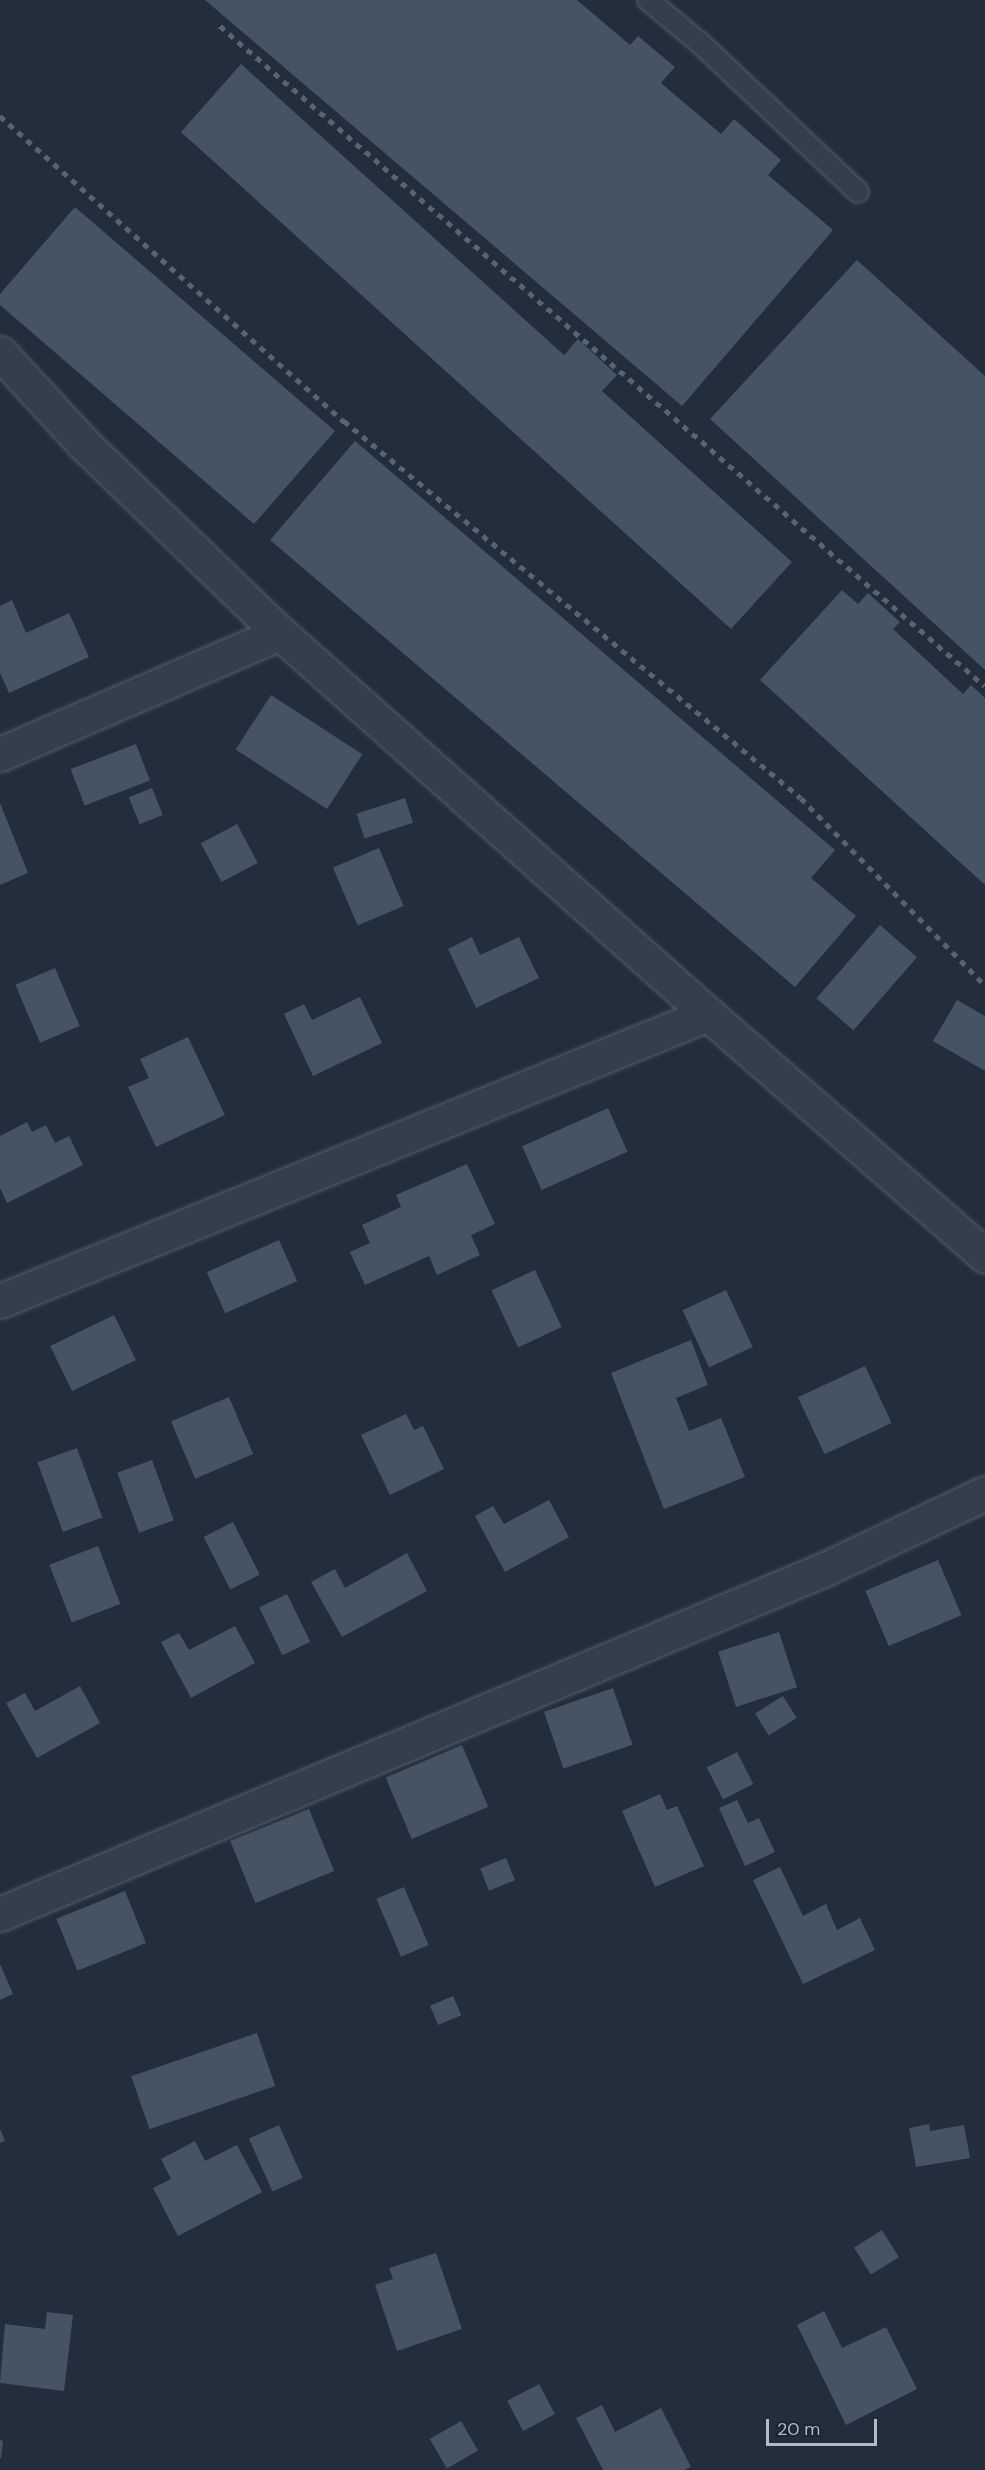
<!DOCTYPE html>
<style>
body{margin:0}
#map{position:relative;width:985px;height:2470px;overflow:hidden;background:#222e3b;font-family:"DM Sans",sans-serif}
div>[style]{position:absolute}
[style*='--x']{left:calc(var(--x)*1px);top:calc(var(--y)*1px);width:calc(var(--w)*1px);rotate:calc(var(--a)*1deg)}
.building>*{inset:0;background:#465362;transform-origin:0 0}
.roads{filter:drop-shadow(0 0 2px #545d69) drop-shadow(0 0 2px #545d69)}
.service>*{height:20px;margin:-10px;padding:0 10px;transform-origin:10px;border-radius:10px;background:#353f4b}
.minor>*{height:33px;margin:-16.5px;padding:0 16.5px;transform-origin:16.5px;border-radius:16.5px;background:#353f4b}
.rail>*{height:4.5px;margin-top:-2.25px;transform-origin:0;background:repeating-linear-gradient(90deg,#576472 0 6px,transparent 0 12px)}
span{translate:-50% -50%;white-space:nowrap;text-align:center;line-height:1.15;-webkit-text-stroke:4.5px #1b2430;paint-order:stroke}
.scale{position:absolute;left:766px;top:2419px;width:111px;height:27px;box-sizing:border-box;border:3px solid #b1bac7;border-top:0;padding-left:8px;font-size:18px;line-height:21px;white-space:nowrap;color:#b1bac7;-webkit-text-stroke:4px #1b2430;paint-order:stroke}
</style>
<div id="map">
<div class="building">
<i style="clip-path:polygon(205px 0,577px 0,630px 45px,638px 36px,675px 67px,661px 83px,721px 134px,734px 119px,781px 160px,768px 175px,833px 230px,682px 406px)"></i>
<i style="clip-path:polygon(241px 64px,564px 355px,578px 339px,617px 375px,602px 391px,792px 562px,731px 629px,181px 132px)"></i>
<i style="clip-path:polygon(75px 207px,335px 431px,254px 524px,0 305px,0 294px)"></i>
<i style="clip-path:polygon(857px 260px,985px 376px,985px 670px,710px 419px)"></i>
<i style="clip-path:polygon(355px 441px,835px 850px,811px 878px,856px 916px,795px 987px,270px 540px)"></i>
<i style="clip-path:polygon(842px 590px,858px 604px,868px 593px,900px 622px,893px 629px,963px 694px,971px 685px,985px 698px,985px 885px,760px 680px)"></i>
<i style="clip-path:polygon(12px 600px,26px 633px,69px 613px,89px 657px,9px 693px,0 673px,0 606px)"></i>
<i style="left:271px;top:695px;width:109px;height:65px;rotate:33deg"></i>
<i style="left:136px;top:744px;width:39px;height:70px;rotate:69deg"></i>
<i style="left:152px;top:788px;width:29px;height:25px;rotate:68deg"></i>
<i style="left:405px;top:798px;width:26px;height:51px;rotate:72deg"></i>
<i style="clip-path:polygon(0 803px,28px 873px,0 885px)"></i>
<i style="left:237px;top:824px;width:44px;height:41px;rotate:62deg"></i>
<i style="left:379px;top:848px;width:63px;height:50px;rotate:67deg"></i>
<i style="left:880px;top:925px;width:49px;height:97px;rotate:41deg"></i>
<i style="clip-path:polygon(472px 937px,480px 955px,519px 937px,539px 978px,476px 1008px,448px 949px)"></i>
<i style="left:55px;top:968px;width:63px;height:43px;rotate:67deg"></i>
<i style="clip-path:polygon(360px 997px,382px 1043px,313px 1076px,284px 1014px,304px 1004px,312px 1020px)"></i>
<i style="clip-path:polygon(957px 1000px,985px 1016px,985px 1071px,933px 1041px)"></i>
<i style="clip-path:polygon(188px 1037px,225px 1115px,156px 1147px,128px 1087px,149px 1078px,140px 1059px)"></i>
<i style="left:608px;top:1108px;width:48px;height:94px;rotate:66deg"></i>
<i style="clip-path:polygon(27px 1122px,32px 1132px,46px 1125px,55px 1143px,69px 1136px,83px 1165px,7px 1203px,0 1188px,0 1136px)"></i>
<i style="clip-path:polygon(467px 1164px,495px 1224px,471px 1235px,480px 1255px,437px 1275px,429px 1256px,365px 1285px,350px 1252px,370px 1243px,362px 1225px,401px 1207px,396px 1195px)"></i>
<i style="left:279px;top:1240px;width:45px;height:79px;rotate:66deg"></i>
<i style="left:535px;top:1270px;width:63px;height:48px;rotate:65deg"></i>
<i style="left:726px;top:1290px;width:63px;height:48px;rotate:65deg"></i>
<i style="left:114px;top:1315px;width:50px;height:71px;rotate:64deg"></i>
<i style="clip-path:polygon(691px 1340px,708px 1385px,676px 1398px,689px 1431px,721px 1418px,745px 1477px,664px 1509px,611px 1373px)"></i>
<i style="left:865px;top:1366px;width:63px;height:74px;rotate:65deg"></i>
<i style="left:229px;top:1397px;width:62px;height:63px;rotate:67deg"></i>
<i style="clip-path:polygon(406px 1414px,414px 1430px,423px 1426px,444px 1469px,390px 1495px,361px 1435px)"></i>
<i style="left:77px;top:1448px;width:74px;height:42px;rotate:70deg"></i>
<i style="left:152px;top:1460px;width:64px;height:37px;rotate:70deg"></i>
<i style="clip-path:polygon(549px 1500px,569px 1537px,505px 1572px,475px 1516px,493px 1506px,504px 1524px)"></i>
<i style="left:233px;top:1522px;width:59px;height:33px;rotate:63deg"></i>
<i style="left:98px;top:1546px;width:62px;height:52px;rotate:69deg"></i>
<i style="clip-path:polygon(407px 1553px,427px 1591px,342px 1637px,311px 1582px,335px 1569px,345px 1588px)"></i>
<i style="left:938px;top:1560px;width:60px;height:79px;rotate:67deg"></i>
<i style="left:287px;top:1594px;width:53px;height:31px;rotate:64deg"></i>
<i style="clip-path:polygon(235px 1626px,255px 1663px,191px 1698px,161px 1642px,179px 1633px,189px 1650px)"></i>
<i style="left:779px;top:1632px;width:58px;height:64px;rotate:72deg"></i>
<i style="clip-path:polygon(80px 1686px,100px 1723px,37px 1758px,6px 1703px,25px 1693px,35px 1711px)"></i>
<i style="left:613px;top:1688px;width:60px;height:73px;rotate:71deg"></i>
<i style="left:783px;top:1696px;width:26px;height:33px;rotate:58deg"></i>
<i style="left:462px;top:1745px;width:67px;height:83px;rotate:67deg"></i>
<i style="left:737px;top:1752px;width:36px;height:34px;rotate:63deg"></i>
<i style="clip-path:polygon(660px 1794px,667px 1810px,677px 1806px,704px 1866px,655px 1887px,622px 1811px)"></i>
<i style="clip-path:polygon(737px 1800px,748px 1823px,759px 1818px,775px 1852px,745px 1866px,719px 1808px)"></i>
<i style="left:309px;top:1809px;width:67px;height:85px;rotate:68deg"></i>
<i style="left:506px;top:1858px;width:24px;height:28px;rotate:68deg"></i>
<i style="clip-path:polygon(780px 1867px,803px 1916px,826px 1904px,837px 1930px,860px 1918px,875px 1950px,803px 1984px,753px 1880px)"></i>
<i style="left:404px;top:1887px;width:63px;height:30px;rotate:67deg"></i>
<i style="left:125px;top:1891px;width:56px;height:74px;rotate:68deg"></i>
<i style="clip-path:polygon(0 1964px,13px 1994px,0 2000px)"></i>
<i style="left:453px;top:1996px;width:21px;height:25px;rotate:67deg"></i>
<i style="left:257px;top:2033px;width:56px;height:133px;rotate:71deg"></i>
<i style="clip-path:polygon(929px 2124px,930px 2131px,964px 2125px,970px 2158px,916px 2167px,909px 2128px)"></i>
<i style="left:279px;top:2125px;width:58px;height:33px;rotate:66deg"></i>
<i style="clip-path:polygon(0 2129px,5px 2141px,0 2143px)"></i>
<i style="clip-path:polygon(195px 2141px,205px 2161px,237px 2145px,262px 2192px,178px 2236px,153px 2188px,171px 2179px,161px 2159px)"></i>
<i style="left:882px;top:2230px;width:32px;height:33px;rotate:58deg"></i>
<i style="clip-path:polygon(436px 2253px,462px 2329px,397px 2351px,375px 2285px,393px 2279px,389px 2268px)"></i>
<i style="clip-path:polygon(824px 2311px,842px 2348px,886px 2327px,917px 2389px,846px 2425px,797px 2325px)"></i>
<i style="clip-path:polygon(47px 2312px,73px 2315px,64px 2391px,0 2383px,5px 2324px,45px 2329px)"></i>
<i style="left:539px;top:2384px;width:34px;height:36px;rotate:62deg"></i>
<i style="clip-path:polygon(602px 2405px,615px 2432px,661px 2408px,691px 2467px,684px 2470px,603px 2470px,576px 2418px)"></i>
<i style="left:461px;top:2421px;width:34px;height:36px;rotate:60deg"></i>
<i style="clip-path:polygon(0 2440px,3px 2441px,1px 2458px,0 2458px)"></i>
</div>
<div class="roads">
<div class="service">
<i style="--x:648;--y:0;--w:67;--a:39.6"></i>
<i style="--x:700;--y:43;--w:217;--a:43.3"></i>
</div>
<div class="minor">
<i style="--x:0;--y:353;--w:124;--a:47.3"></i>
<i style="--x:84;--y:444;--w:272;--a:44"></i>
<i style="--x:280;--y:633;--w:573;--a:41.68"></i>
<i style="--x:708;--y:1014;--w:368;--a:41.1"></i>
<i style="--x:0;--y:754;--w:305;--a:-23.4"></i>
<i style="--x:0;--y:1301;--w:764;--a:-22.07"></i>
<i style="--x:0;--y:1914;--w:894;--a:-22.69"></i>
<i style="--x:825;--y:1569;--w:177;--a:-25.4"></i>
</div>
</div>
<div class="rail">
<i style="--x:220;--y:26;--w:1010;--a:40.79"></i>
<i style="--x:0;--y:116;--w:460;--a:41.6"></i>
<i style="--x:344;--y:421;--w:592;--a:39.52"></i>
<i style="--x:801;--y:798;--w:262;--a:45.5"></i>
</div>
<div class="scale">20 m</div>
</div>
